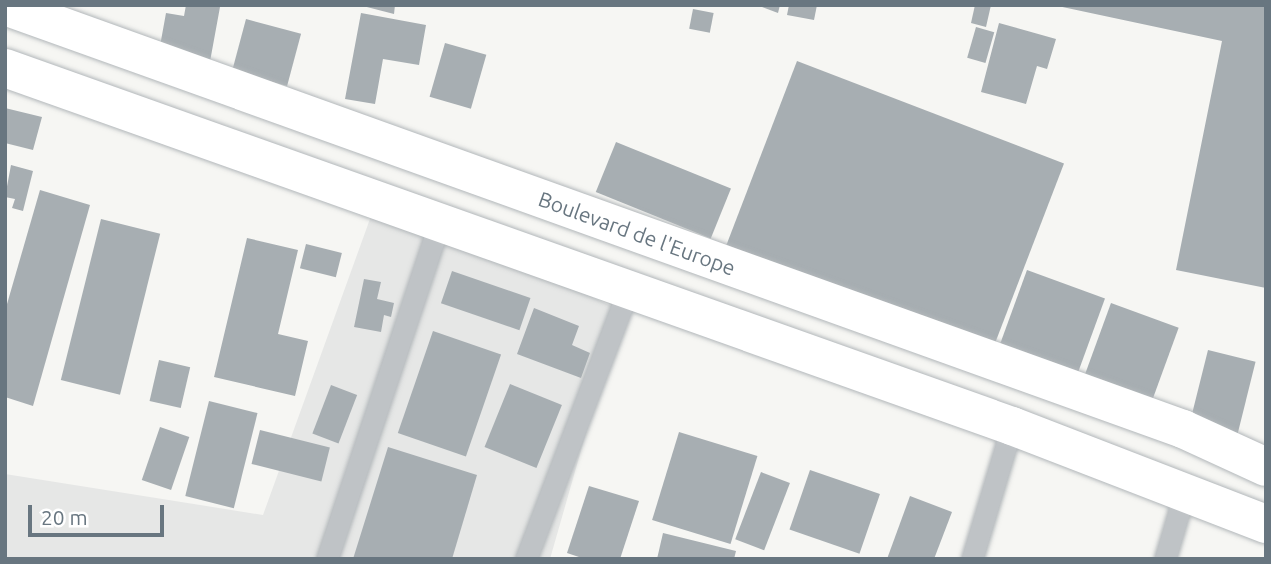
<!DOCTYPE html>
<style>
body{margin:0}
#map{position:relative;width:1271px;height:564px;overflow:hidden;background:#f6f6f3;font-family:Ubuntu,sans-serif}
div>[style]{position:absolute}
[style*='--x']{left:calc(var(--x)*1px);top:calc(var(--y)*1px);width:calc(var(--w)*1px);rotate:calc(var(--a)*1deg)}
.built>*{inset:0;background:#e6e7e6}
.building>*{inset:0;background:#a7aeb2;transform-origin:0 0}
.roads{filter:drop-shadow(0 0 2px #b2b7ba) drop-shadow(0 0 2px #b2b7ba)}
.service>*{height:21px;margin:-10.5px;padding:0 10.5px;transform-origin:10.5px;border-radius:10.5px;background:#bfc3c6}
.secondary>*{height:38px;margin:-19px;padding:0 19px;transform-origin:19px;border-radius:19px;background:#fff}
span{translate:-50% -50%;white-space:nowrap;text-align:center;line-height:1.15;-webkit-text-stroke:7px #fff;paint-order:stroke}
.street-label{font-size:21px;color:#687680}
.frame{position:absolute;inset:0;border:7px solid #687680;pointer-events:none}
.scale{position:absolute;left:28px;top:505px;width:136px;height:32px;box-sizing:border-box;border:4px solid #687680;border-top:0;padding-left:9px;font-size:21px;line-height:24px;white-space:nowrap;color:#687680;-webkit-text-stroke:5px #fff;paint-order:stroke}
</style>
<div id="map">
<div class="built">
<i style="clip-path:polygon(379px 194px,621px 311px,550px 559px,5px 559px,5px 474px,263px 515px)"></i>
</div>
<div class="building">
<i style="clip-path:polygon(186px 5px,220px 7px,209px 67px,158px 57px,166px 13px,184px 16px)"></i>
<i style="clip-path:polygon(359px 5px,395px 5px,394px 14px)"></i>
<i style="clip-path:polygon(757px 5px,780px 5px,778px 13px)"></i>
<i style="clip-path:polygon(789px 5px,817px 5px,814px 20px,787px 15px)"></i>
<i style="clip-path:polygon(975px 5px,991px 5px,986px 27px,971px 23px)"></i>
<i style="clip-path:polygon(1053px 5px,1266px 5px,1266px 288px,1176px 270px,1222px 41px)"></i>
<i style="left:693px;top:9px;width:21px;height:20px;rotate:11deg"></i>
<i style="clip-path:polygon(361px 13px,426px 25px,419px 65px,383px 59px,375px 104px,345px 99px)"></i>
<i style="left:246px;top:19px;width:57px;height:54px;rotate:15deg"></i>
<i style="clip-path:polygon(999px 23px,1056px 39px,1047px 69px,1037px 66px,1026px 104px,981px 92px)"></i>
<i style="left:976px;top:27px;width:19px;height:32px;rotate:16deg"></i>
<i style="left:445px;top:43px;width:43px;height:56px;rotate:16deg"></i>
<i style="left:797px;top:61px;width:286px;height:197px;rotate:21deg"></i>
<i style="clip-path:polygon(5px 108px,42px 117px,33px 150px,5px 143px)"></i>
<i style="left:616px;top:142px;width:124px;height:54px;rotate:22deg"></i>
<i style="clip-path:polygon(11px 165px,33px 171px,23px 211px,12px 208px,15px 199px,5px 197px)"></i>
<i style="clip-path:polygon(40px 190px,90px 205px,33px 406px,5px 397px,5px 311px)"></i>
<i style="left:101px;top:219px;width:61px;height:166px;rotate:14deg"></i>
<i style="clip-path:polygon(247px 238px,298px 250px,278px 334px,308px 341px,295px 396px,214px 377px)"></i>
<i style="left:306px;top:244px;width:37px;height:25px;rotate:14deg"></i>
<i style="left:1027px;top:270px;width:83px;height:80px;rotate:20deg"></i>
<i style="left:452px;top:271px;width:83px;height:34px;rotate:19deg"></i>
<i style="clip-path:polygon(364px 279px,381px 282px,377px 299px,394px 303px,391px 317px,384px 315px,381px 332px,354px 327px)"></i>
<i style="left:1111px;top:303px;width:72px;height:81px;rotate:20deg"></i>
<i style="clip-path:polygon(534px 308px,579px 326px,572px 345px,590px 353px,581px 378px,517px 354px)"></i>
<i style="left:433px;top:331px;width:72px;height:108px;rotate:19deg"></i>
<i style="left:1208px;top:350px;width:49px;height:75px;rotate:14deg"></i>
<i style="left:159px;top:360px;width:32px;height:42px;rotate:13deg"></i>
<i style="left:510px;top:384px;width:56px;height:68px;rotate:22deg"></i>
<i style="left:331px;top:385px;width:28px;height:52px;rotate:21deg"></i>
<i style="left:209px;top:401px;width:50px;height:98px;rotate:14deg"></i>
<i style="left:160px;top:427px;width:31px;height:56px;rotate:19deg"></i>
<i style="left:260px;top:430px;width:72px;height:35px;rotate:14deg"></i>
<i style="left:679px;top:432px;width:82px;height:92px;rotate:17deg"></i>
<i style="clip-path:polygon(388px 447px,477px 475px,452px 559px,353px 559px)"></i>
<i style="left:810px;top:470px;width:74px;height:63px;rotate:19deg"></i>
<i style="left:761px;top:472px;width:31px;height:72px;rotate:21deg"></i>
<i style="clip-path:polygon(589px 486px,639px 501px,620px 559px,585px 559px,567px 553px)"></i>
<i style="clip-path:polygon(910px 496px,952px 512px,934px 559px,887px 559px)"></i>
<i style="clip-path:polygon(663px 533px,736px 551px,734px 559px,657px 559px)"></i>
</div>
<div class="roads">
<div class="service">
<i style="--x:327;--y:559;--w:355;--a:-71.5"></i>
<i style="--x:526;--y:559;--w:288;--a:-69.2"></i>
<i style="--x:972;--y:559;--w:139;--a:-73.3"></i>
<i style="--x:1165;--y:559;--w:71;--a:-73.6"></i>
</div>
<div class="secondary">
<i style="--x:5;--y:6;--w:1252;--a:19.75"></i>
<i style="--x:1183;--y:429;--w:91;--a:24.6"></i>
<i style="--x:5;--y:68;--w:1069;--a:19.57"></i>
<i style="--x:1012;--y:426;--w:272;--a:21.1"></i>
</div>
</div>
<div class="street-label">
<span style="left:637px;top:233px;rotate:20deg">Boulevard de l'Europe</span>
</div>
<div class="frame"></div>
<div class="scale">20 m</div>
</div>
